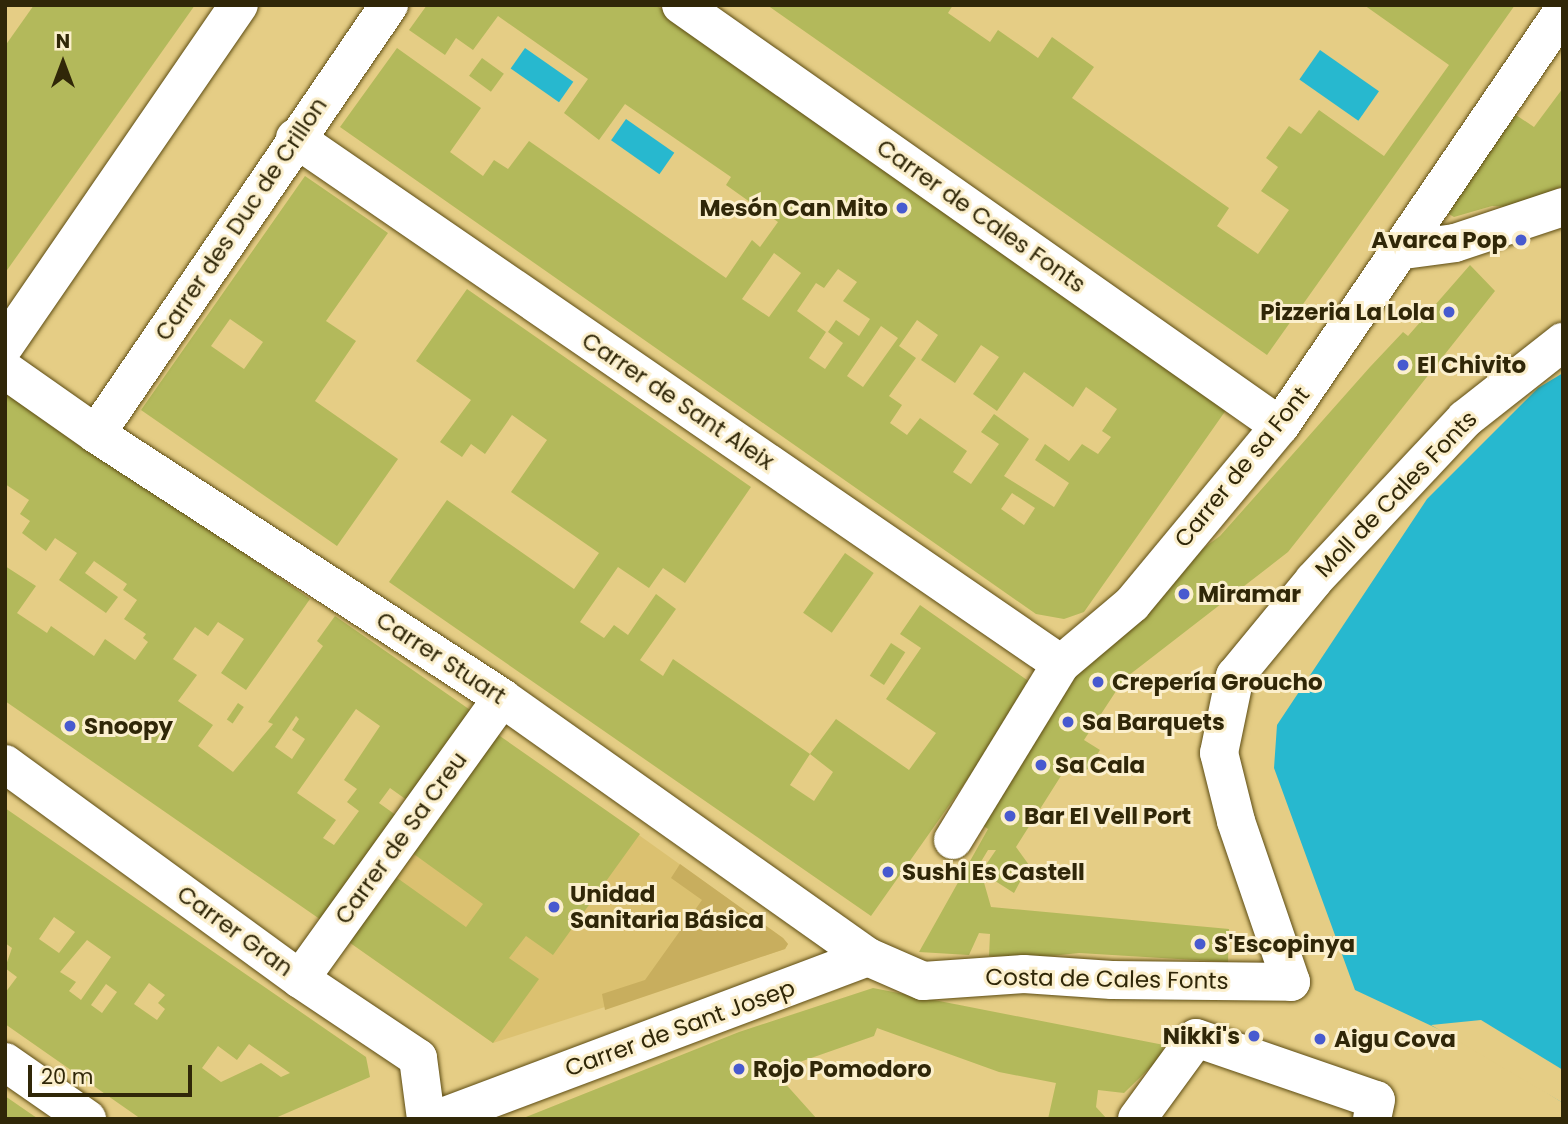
<!DOCTYPE html>
<meta charset="utf-8">
<style>
body{margin:0}
#map{position:relative;width:1568px;height:1124px;overflow:hidden;background:#e5cd85;font-family:Poppins,sans-serif}
div>[style]{position:absolute}
[style*='--x']{left:calc(var(--x)*1px);top:calc(var(--y)*1px);width:calc(var(--w)*1px);rotate:calc(var(--a)*1deg)}
.built>*{inset:0;background:#dbc170}
.green>*{inset:0;background:#c8ae5e}
.water>*{inset:0;background:#27b8cf;transform-origin:0 0}
.pier>*{inset:0;background:#e5cd85}
.building>*{inset:0;background:#b3b95b;transform-origin:0 0}
.roads{filter:drop-shadow(0 0 2px #5d4c13) drop-shadow(0 0 2px #5d4c13)}
.minor>*{height:38px;margin:-19px;padding:0 19px;transform-origin:19px;border-radius:19px;background:#fff}
.dots>*{width:19px;height:19px;translate:-50% -50%;box-sizing:border-box;border:4px solid #fbefcc;border-radius:50%}
span{translate:-50% -50%;white-space:nowrap;text-align:center;line-height:1.15;-webkit-text-stroke:6px #fbefcc;paint-order:stroke}
.poi-label{font-size:23px;color:#302708;font-weight:700}
.right{translate:-100% -50%;text-align:right}
.left{translate:0 -50%;text-align:left}
.street-label{font-size:23px;color:#302708}
.frame{position:absolute;inset:0;border:7px solid #302708;pointer-events:none}
.north{position:absolute;left:28px;top:28px;width:70px;height:70px;-webkit-text-stroke:5px #fbefcc;paint-order:stroke;rotate:0deg;font-size:19px;font-weight:700;line-height:28px;text-align:center;color:#302708}
.north::after{content:'';display:block;margin:auto;width:24px;height:32px;background:#302708;clip-path:polygon(50% 0,100% 100%,50% 72%,0 100%)}
.scale{position:absolute;left:28px;top:1065px;width:164px;height:32px;box-sizing:border-box;border:4px solid #302708;border-top:0;padding-left:9px;font-size:21px;line-height:24px;white-space:nowrap;color:#302708;-webkit-text-stroke:5px #fbefcc;paint-order:stroke}
</style>
<div id="map">
<div class="built">
<i style="clip-path:polygon(559px 778px,783px 938px,788px 944px,785px 949px,493px 1043px,346px 940px,411px 852px)"></i>
</div>
<div class="green">
<i style="clip-path:polygon(680px 864px,783px 938px,788px 944px,785px 949px,605px 1010px,602px 994px,645px 980px,702px 900px,671px 878px)"></i>
</div>
<div class="water">
<i style="left:525px;top:48px;width:59px;height:25px;rotate:35deg"></i>
<i style="left:1320px;top:50px;width:72px;height:36px;rotate:35deg"></i>
<i style="left:626px;top:119px;width:59px;height:26px;rotate:35deg"></i>
<i style="clip-path:polygon(1563px 373px,1563px 1103px,1468px 1043px,1355px 990px,1274px 768px,1277px 725px,1427px 499px,1538px 388px)"></i>
</div>
<div class="pier">
<i style="clip-path:polygon(1481px 1020px,1563px 1070px,1563px 1103px,1431px 1025px)"></i>
</div>
<div class="building">
<i style="clip-path:polygon(34px 5px,195px 5px,5px 273px,5px 46px)"></i>
<i style="clip-path:polygon(evenodd,427px 5px,656px 5px,1231px 403px,1084px 612px,1064px 619px,1036px 614px,340px 127px,397px 48px,481px 108px,450px 152px,483px 176px,494px 160px,508px 169px,529px 141px,726px 278px,752px 240px,760px 247px,778px 222px,726px 185px,731px 177px,625px 104px,599px 140px,564px 113px,588px 79px,498px 16px,473px 50px,456px 38px,445px 55px,409px 30px,427px 5px,774px 253px,801px 273px,769px 317px,742px 299px,774px 253px,427px 5px,838px 269px,857px 282px,843px 301px,870px 319px,859px 336px,836px 320px,828px 332px,843px 343px,825px 369px,809px 358px,826px 332px,797px 311px,816px 283px,824px 288px,838px 269px,427px 5px,917px 320px,938px 335px,921px 360px,955px 383px,981px 345px,999px 357px,973px 394px,997px 411px,1024px 372px,1073px 407px,1086px 387px,1117px 409px,1102px 431px,1111px 437px,1098px 454px,1082px 444px,1069px 461px,1045px 444px,1035px 460px,1069px 483px,1054px 507px,1004px 476px,1029px 439px,994px 414px,981px 432px,999px 444px,971px 484px,953px 472px,967px 451px,920px 418px,907px 435px,890px 423px,902px 405px,889px 396px,916px 358px,899px 346px,917px 320px,427px 5px,881px 326px,898px 338px,863px 387px,847px 376px,881px 326px,427px 5px,1012px 493px,1035px 508px,1024px 525px,1001px 509px,1012px 493px)"></i>
<i style="clip-path:polygon(767px 5px,953px 5px,948px 13px,990px 42px,998px 30px,1038px 58px,1052px 37px,1094px 67px,1072px 98px,1229px 208px,1217px 226px,1258px 254px,1289px 210px,1261px 191px,1278px 167px,1266px 158px,1289px 126px,1301px 134px,1319px 110px,1384px 156px,1449px 65px,1364px 5px,1515px 5px,1267px 355px)"></i>
<i style="left:482px;top:58px;width:27px;height:22px;rotate:36deg"></i>
<i style="clip-path:polygon(1563px 88px,1563px 186px,1512px 207px,1492px 206px,1454px 217px,1442px 210px,1510px 111px,1534px 127px)"></i>
<i style="clip-path:polygon(evenodd,305px 176px,388px 233px,326px 321px,356px 341px,315px 401px,398px 459px,337px 546px,141px 410px,305px 176px,230px 319px,263px 342px,244px 369px,211px 346px,230px 319px)"></i>
<i style="clip-path:polygon(1470px 265px,1495px 291px,1288px 552px,1124px 679px,1084px 740px,1100px 750px,1087px 770px,1071px 760px,1016px 847px,1029px 865px,1014px 893px,981px 872px,996px 850px,988px 850px,976px 870px,981px 872px,991px 907px,1229px 929px,1228px 962px,1079px 953px,1032px 958px,989px 956px,990px 934px,979px 933px,969px 955px,919px 952px,988px 829px,976px 821px,1062px 685px,1158px 582px,1220px 536px,1370px 367px,1403px 332px,1408px 336px)"></i>
<i style="clip-path:polygon(467px 289px,751px 487px,685px 583px,663px 568px,649px 588px,618px 567px,580px 622px,604px 638px,614px 625px,628px 635px,656px 594px,676px 609px,640px 660px,663px 676px,673px 659px,810px 754px,790px 785px,814px 801px,833px 772px,810px 754px,836px 719px,909px 770px,936px 733px,886px 699px,921px 648px,900px 634px,920px 605px,1034px 685px,871px 916px,389px 582px,447px 500px,574px 589px,599px 553px,511px 492px,547px 440px,512px 415px,485px 454px,471px 444px,462px 457px,440px 442px,471px 400px,416px 361px)"></i>
<i style="clip-path:polygon(evenodd,5px 387px,310px 599px,246px 690px,221px 673px,244px 639px,218px 622px,208px 636px,195px 627px,173px 659px,197px 675px,178px 701px,213px 725px,198px 746px,233px 772px,273px 724px,268px 722px,323px 646px,317px 641px,335px 616px,476px 714px,411px 803px,390px 788px,379px 803px,400px 818px,324px 922px,5px 701px,5px 566px,36px 586px,17px 613px,47px 633px,51px 626px,94px 656px,105px 639px,135px 660px,148px 642px,143px 638px,146px 634px,124px 619px,137px 600px,123px 590px,127px 584px,94px 561px,85px 573px,118px 597px,106px 613px,59px 580px,77px 553px,55px 538px,46px 551px,22px 533px,30px 521px,20px 514px,29px 500px,5px 484px,5px 387px,356px 709px,380px 726px,344px 780px,357px 789px,347px 802px,359px 811px,334px 845px,323px 838px,336px 820px,297px 793px,356px 709px,5px 387px,296px 716px,299px 719px,292px 730px,305px 739px,292px 759px,275px 747px,296px 716px)"></i>
<i style="left:845px;top:553px;width:35px;height:73px;rotate:35deg"></i>
<i style="left:891px;top:643px;width:17px;height:39px;rotate:33deg"></i>
<i style="left:238px;top:703px;width:7px;height:20px;rotate:34deg"></i>
<i style="clip-path:polygon(497px 734px,640px 834px,553px 955px,526px 936px,509px 958px,539px 979px,493px 1043px,346px 940px,393px 875px,466px 927px,483px 904px,411px 852px)"></i>
<i style="clip-path:polygon(evenodd,5px 808px,366px 1057px,370px 1077px,273px 1119px,141px 1119px,5px 1024px,5px 993px,17px 977px,5px 968px,12px 948px,5px 943px,5px 808px,54px 917px,75px 932px,59px 953px,39px 939px,54px 917px,5px 808px,87px 940px,111px 957px,81px 1000px,69px 991px,76px 982px,60px 972px,87px 940px,5px 808px,149px 983px,165px 995px,158px 1003px,165px 1009px,157px 1020px,134px 1004px,149px 983px,5px 808px,106px 984px,117px 992px,102px 1013px,91px 1005px,106px 984px,5px 808px,249px 1044px,290px 1073px,281px 1077px,261px 1063px,221px 1082px,202px 1068px,218px 1046px,237px 1060px,249px 1044px)"></i>
<i style="clip-path:polygon(873px 988px,1164px 1045px,1161px 1057px,1124px 1093px,1098px 1090px,1096px 1107px,1107px 1119px,1048px 1119px,1056px 1083px,999px 1072px,877px 1028px,874px 1036px,774px 1071px,817px 1119px,521px 1119px,739px 1032px)"></i>
<i style="clip-path:polygon(5px 1096px,34px 1116px,39px 1119px,5px 1119px)"></i>
</div>
<div class="roads">
<div class="minor">
<i style="--x:681;--y:5;--w:732;--a:35.1"></i>
<i style="--x:295;--y:138;--w:929;--a:34.48"></i>
<i style="--x:1404;--y:250;--w:51;--a:-7.8"></i>
<i style="--x:1455;--y:243;--w:114;--a:-18.4"></i>
<i style="--x:5;--y:345;--w:413;--a:-55.5"></i>
<i style="--x:5;--y:370;--w:111;--a:35.1"></i>
<i style="--x:96;--y:434;--w:484;--a:33"></i>
<i style="--x:502;--y:698;--w:448;--a:35.3"></i>
<i style="--x:868;--y:957;--w:60;--a:23.6"></i>
<i style="--x:923;--y:981;--w:101;--a:-4"></i>
<i style="--x:1024;--y:974;--w:88;--a:3.9"></i>
<i style="--x:1112;--y:980;--w:179;--a:0.6"></i>
<i style="--x:1291;--y:982;--w:170;--a:-108.9"></i>
<i style="--x:1236;--y:821;--w:70;--a:-104"></i>
<i style="--x:1219;--y:753;--w:79;--a:-78.3"></i>
<i style="--x:1235;--y:676;--w:124;--a:-50.5"></i>
<i style="--x:1314;--y:580;--w:221;--a:-46.8"></i>
<i style="--x:1465;--y:419;--w:125;--a:-38.2"></i>
<i style="--x:96;--y:434;--w:520;--a:-55.67"></i>
<i style="--x:5;--y:764;--w:365;--a:36.1"></i>
<i style="--x:300;--y:979;--w:142;--a:33.8"></i>
<i style="--x:418;--y:1058;--w:62;--a:82.5"></i>
<i style="--x:953;--y:840;--w:206;--a:-58.5"></i>
<i style="--x:1061;--y:664;--w:93;--a:-40.2"></i>
<i style="--x:1132;--y:604;--w:231;--a:-50.3"></i>
<i style="--x:1280;--y:426;--w:502;--a:-55.71"></i>
<i style="--x:300;--y:979;--w:346;--a:-54.3"></i>
<i style="--x:5;--y:1062;--w:100;--a:34.8"></i>
<i style="--x:437;--y:1119;--w:460;--a:-20.6"></i>
<i style="--x:1137;--y:1119;--w:100;--a:-53.9"></i>
<i style="--x:1196;--y:1038;--w:190;--a:19"></i>
<i style="--x:1376;--y:1100;--w:19;--a:102"></i>
</div>
</div>
<div class="dots">
<i style="left:902px;top:208px;background:#485acf"></i>
<i style="left:1521px;top:240px;background:#485acf"></i>
<i style="left:1449px;top:312px;background:#485acf"></i>
<i style="left:1403px;top:365px;background:#485acf"></i>
<i style="left:1184px;top:594px;background:#485acf"></i>
<i style="left:1098px;top:682px;background:#485acf"></i>
<i style="left:1068px;top:722px;background:#485acf"></i>
<i style="left:70px;top:726px;background:#485acf"></i>
<i style="left:1041px;top:765px;background:#485acf"></i>
<i style="left:1010px;top:816px;background:#485acf"></i>
<i style="left:888px;top:872px;background:#485acf"></i>
<i style="left:554px;top:907px;background:#485acf"></i>
<i style="left:1200px;top:944px;background:#485acf"></i>
<i style="left:1254px;top:1036px;background:#485acf"></i>
<i style="left:1320px;top:1039px;background:#485acf"></i>
<i style="left:739px;top:1069px;background:#485acf"></i>
</div>
<div class="poi-label">
<span class="right" style="left:888px;top:208px">Mesón Can Mito</span>
<span class="right" style="left:1507px;top:240px">Avarca Pop</span>
<span class="right" style="left:1435px;top:312px">Pizzeria La Lola</span>
<span class="left" style="left:1417px;top:365px">El Chivito</span>
<span class="left" style="left:1198px;top:594px">Miramar</span>
<span class="left" style="left:1112px;top:682px">Crepería Groucho</span>
<span class="left" style="left:1082px;top:722px">Sa Barquets</span>
<span class="left" style="left:84px;top:726px">Snoopy</span>
<span class="left" style="left:1055px;top:765px">Sa Cala</span>
<span class="left" style="left:1024px;top:816px">Bar El Vell Port</span>
<span class="left" style="left:902px;top:872px">Sushi Es Castell</span>
<span class="left" style="left:570px;top:907px">Unidad<br>Sanitaria Básica</span>
<span class="left" style="left:1214px;top:944px">S'Escopinya</span>
<span class="right" style="left:1240px;top:1036px">Nikki's</span>
<span class="left" style="left:1334px;top:1039px">Aigu Cova</span>
<span class="left" style="left:753px;top:1069px">Rojo Pomodoro</span>
</div>
<div class="street-label">
<span style="left:981px;top:216px;rotate:35deg">Carrer de Cales Fonts</span>
<span style="left:241px;top:219px;rotate:-56deg">Carrer des Duc de Crillon</span>
<span style="left:678px;top:401px;rotate:34deg">Carrer de Sant Aleix</span>
<span style="left:1242px;top:467px;rotate:-51deg">Carrer de sa Font</span>
<span style="left:1396px;top:494px;rotate:-46deg">Moll de Cales Fonts</span>
<span style="left:441px;top:658px;rotate:33deg">Carrer Stuart</span>
<span style="left:401px;top:838px;rotate:-54deg">Carrer de Sa Creu</span>
<span style="left:235px;top:931px;rotate:36deg">Carrer Gran</span>
<span style="left:1107px;top:979px;rotate:1deg">Costa de Cales Fonts</span>
<span style="left:680px;top:1028px;rotate:-20deg">Carrer de Sant Josep</span>
</div>
<div class="frame"></div>
<div class="north">N</div>
<div class="scale">20 m</div>
</div>
